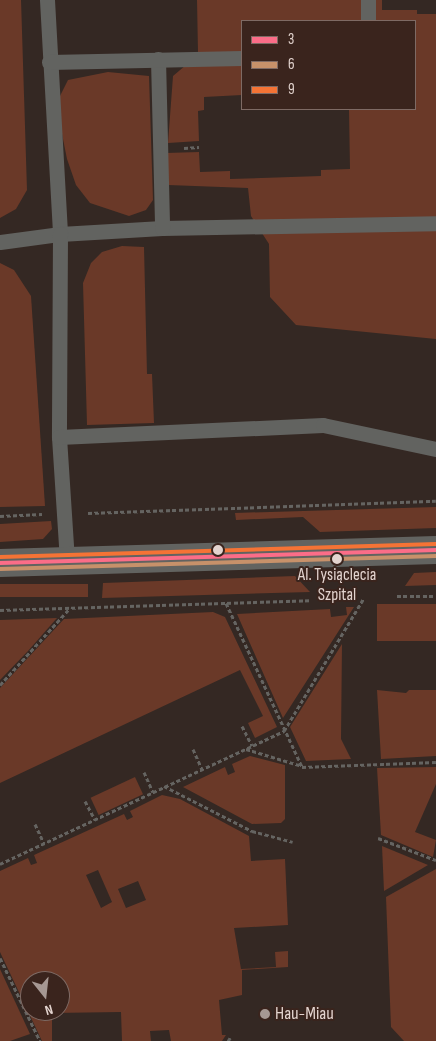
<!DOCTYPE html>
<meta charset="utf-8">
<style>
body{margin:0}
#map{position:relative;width:436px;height:1041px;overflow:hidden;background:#342823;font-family:"Sofia Sans Condensed",sans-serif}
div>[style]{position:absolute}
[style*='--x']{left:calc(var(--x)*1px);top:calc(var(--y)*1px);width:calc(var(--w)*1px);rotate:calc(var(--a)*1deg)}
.green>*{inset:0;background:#6a3928;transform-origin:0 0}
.path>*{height:3px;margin-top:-1.5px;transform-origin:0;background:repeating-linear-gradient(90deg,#656461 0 4px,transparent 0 6.5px)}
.service>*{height:15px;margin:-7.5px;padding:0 7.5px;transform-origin:7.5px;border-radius:7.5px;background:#626360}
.tertiary>*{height:28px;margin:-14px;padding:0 14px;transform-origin:14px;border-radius:14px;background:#626360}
.bus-1>*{height:4px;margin:-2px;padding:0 2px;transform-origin:2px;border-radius:2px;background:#fb6d88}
.bus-2>*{height:4px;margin:-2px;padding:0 2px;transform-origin:2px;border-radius:2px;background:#c7916a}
.bus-3>*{height:4px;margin:-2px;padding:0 2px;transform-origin:2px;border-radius:2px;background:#f57335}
.dots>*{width:14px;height:14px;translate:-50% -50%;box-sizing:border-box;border:2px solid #3a241d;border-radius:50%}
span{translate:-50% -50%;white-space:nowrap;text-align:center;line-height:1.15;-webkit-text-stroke:4px #3a241d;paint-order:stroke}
.bus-label{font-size:17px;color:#e3d4cf}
.poi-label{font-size:18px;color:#e3d4cf}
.left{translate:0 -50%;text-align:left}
.legend{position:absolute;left:241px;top:20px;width:175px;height:90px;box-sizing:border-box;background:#3a241d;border:1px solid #7e6a64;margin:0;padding:6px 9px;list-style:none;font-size:15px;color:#e3d4cf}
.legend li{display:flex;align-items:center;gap:10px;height:25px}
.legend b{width:25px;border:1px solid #7e6a64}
.north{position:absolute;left:20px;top:971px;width:50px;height:50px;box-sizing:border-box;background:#3a241d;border:1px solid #7e6a64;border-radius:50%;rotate:164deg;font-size:14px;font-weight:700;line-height:20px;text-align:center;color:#e3d4cf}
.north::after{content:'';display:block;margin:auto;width:18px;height:22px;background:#a69893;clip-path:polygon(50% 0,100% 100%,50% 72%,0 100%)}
</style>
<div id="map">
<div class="green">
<i style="clip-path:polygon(0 0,21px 0,27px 190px,16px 209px,0 218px)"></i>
<i style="clip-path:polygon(197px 0,361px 0,362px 21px,242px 21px,242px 52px,198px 53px)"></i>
<i style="clip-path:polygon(375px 0,382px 0,382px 10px,417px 10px,417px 14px,436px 14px,436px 339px,296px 325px,270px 297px,269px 244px,251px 216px,248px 188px,168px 185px,166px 153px,199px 152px,200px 172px,230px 171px,230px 179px,321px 176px,321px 170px,350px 169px,349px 109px,415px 109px,415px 21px,375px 21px)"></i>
<i style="clip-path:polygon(242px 64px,242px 95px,204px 97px,204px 110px,198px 111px,199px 141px,168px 143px,173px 76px,186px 65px)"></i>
<i style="clip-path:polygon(108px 72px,149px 76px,153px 200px,146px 210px,129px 216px,90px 203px,76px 185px,67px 159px,56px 104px,68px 80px)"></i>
<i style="clip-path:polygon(122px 246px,144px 247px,147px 374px,152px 374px,154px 423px,87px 425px,83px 283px,91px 263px,102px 252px)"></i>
<i style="clip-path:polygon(0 263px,14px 270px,31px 296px,45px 506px,0 507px)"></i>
<i style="clip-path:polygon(436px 507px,436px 528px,320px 532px,303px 517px,236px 520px,235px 513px)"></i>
<i style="clip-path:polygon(51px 521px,52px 529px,43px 539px,0 542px,0 524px)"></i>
<i style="clip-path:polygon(436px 572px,436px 585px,405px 586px,414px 573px)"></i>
<i style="clip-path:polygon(295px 576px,310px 592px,102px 598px,103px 583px)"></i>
<i style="left:88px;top:584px;width:13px;height:88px;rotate:90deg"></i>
<i style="left:436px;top:604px;width:37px;height:59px;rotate:90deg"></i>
<i style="clip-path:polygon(346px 607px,354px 607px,283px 718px,237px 614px,330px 609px,331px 617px,347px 615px)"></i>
<i style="clip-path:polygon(213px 612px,225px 617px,277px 727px,255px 738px,248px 723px,263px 716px,240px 670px,0 783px,0 688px,64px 619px)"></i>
<i style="clip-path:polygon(57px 618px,28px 651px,0 680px,0 620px)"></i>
<i style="clip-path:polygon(342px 644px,341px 739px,351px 759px,306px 761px,290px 727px)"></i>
<i style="clip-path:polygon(377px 690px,406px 693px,409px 690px,436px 690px,436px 756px,381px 759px)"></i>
<i style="clip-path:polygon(250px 756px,285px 765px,285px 819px,281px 823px,252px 824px,183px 787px,225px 767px,228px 775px,235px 772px,232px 764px)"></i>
<i style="clip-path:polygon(436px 767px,436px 784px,415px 832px,436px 840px,433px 857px,381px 835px,377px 768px)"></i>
<i style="left:135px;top:777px;width:19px;height:49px;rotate:65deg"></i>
<i style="clip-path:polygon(evenodd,162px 795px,180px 799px,249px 836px,251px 861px,285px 859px,288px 925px,234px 928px,241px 969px,276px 967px,275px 952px,288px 951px,288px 967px,242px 970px,242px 995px,219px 1000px,222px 1035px,226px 1035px,222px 1041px,171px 1041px,169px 1030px,150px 1031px,151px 1041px,122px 1041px,121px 1012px,52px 1013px,52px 1041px,42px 1041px,0 952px,0 871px,28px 858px,31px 865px,37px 863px,34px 855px,124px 814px,127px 820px,133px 817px,130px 811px,162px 795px,98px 870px,112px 902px,101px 908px,86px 875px,98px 870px,162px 795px,138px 881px,146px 900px,126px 908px,118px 889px,138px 881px,162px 795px,30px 981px,60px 981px,60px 1011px,30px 1011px,30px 981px)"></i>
<i style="clip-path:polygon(382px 846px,428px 865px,384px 891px)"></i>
<i style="clip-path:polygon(436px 869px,436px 1041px,404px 1041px,391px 1027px,386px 897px)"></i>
<i style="clip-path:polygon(0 969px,30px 1034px,10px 1041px,0 1041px)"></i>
</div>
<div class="path">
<i style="--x:184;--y:148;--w:15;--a:-4"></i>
<i style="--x:88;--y:513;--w:348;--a:-2"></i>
<i style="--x:0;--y:516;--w:42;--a:-2.7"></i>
<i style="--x:397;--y:596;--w:39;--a:0"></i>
<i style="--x:226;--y:603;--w:181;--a:65.1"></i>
<i style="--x:302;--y:767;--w:134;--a:-2.1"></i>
<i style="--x:0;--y:610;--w:311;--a:-1.8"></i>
<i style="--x:0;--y:685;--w:104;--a:-47.7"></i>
<i style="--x:242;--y:726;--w:22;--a:63"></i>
<i style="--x:193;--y:749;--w:22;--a:66"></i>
<i style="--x:246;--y:749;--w:59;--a:16.9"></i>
<i style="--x:144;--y:772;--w:22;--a:66"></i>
<i style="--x:164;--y:786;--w:99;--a:27.1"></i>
<i style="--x:252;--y:831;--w:42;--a:15"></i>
<i style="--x:85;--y:801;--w:21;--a:62"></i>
<i style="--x:35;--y:824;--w:21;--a:65"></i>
<i style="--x:378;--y:838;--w:62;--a:20.8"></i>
<i style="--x:0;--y:864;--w:314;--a:-25.1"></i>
<i style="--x:284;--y:731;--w:155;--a:-59"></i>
<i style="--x:0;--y:958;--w:92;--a:64.3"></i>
<i style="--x:228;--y:1041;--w:4;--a:-56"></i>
</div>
<div class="service">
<i style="--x:47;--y:0;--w:234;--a:86.8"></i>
<i style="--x:60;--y:234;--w:102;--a:-3.4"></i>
<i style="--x:162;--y:228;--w:274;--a:-1"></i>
<i style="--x:368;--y:0;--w:21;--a:90"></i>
<i style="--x:158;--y:59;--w:169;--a:88.6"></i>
<i style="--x:49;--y:62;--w:193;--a:-1.2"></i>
<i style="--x:0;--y:242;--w:61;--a:-7.6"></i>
<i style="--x:60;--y:234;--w:203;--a:90.3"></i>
<i style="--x:59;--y:437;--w:123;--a:86.3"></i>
<i style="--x:59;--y:437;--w:264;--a:-2.6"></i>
<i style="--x:323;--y:425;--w:116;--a:12"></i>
</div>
<div class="tertiary">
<i style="--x:0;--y:563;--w:436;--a:-1.7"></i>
</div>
<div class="bus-1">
<i style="--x:0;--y:563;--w:436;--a:-1.7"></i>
</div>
<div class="bus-2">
<i style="--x:0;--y:569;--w:436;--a:-1.7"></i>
</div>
<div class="bus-3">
<i style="--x:0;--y:557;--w:436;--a:-1.7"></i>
</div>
<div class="dots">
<i style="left:218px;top:550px;background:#e3d4cf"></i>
<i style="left:337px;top:559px;background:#e3d4cf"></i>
<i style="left:265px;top:1014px;background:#a69893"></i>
</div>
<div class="bus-label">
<span style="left:337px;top:586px">Al. Tysiąclecia<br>Szpital</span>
</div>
<div class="poi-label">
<span class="left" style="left:275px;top:1014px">Hau-Miau</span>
</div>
<ul class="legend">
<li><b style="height:6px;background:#fb6d88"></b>3</li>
<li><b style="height:6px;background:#c7916a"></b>6</li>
<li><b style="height:6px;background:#f57335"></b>9</li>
</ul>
<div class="north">N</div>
</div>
